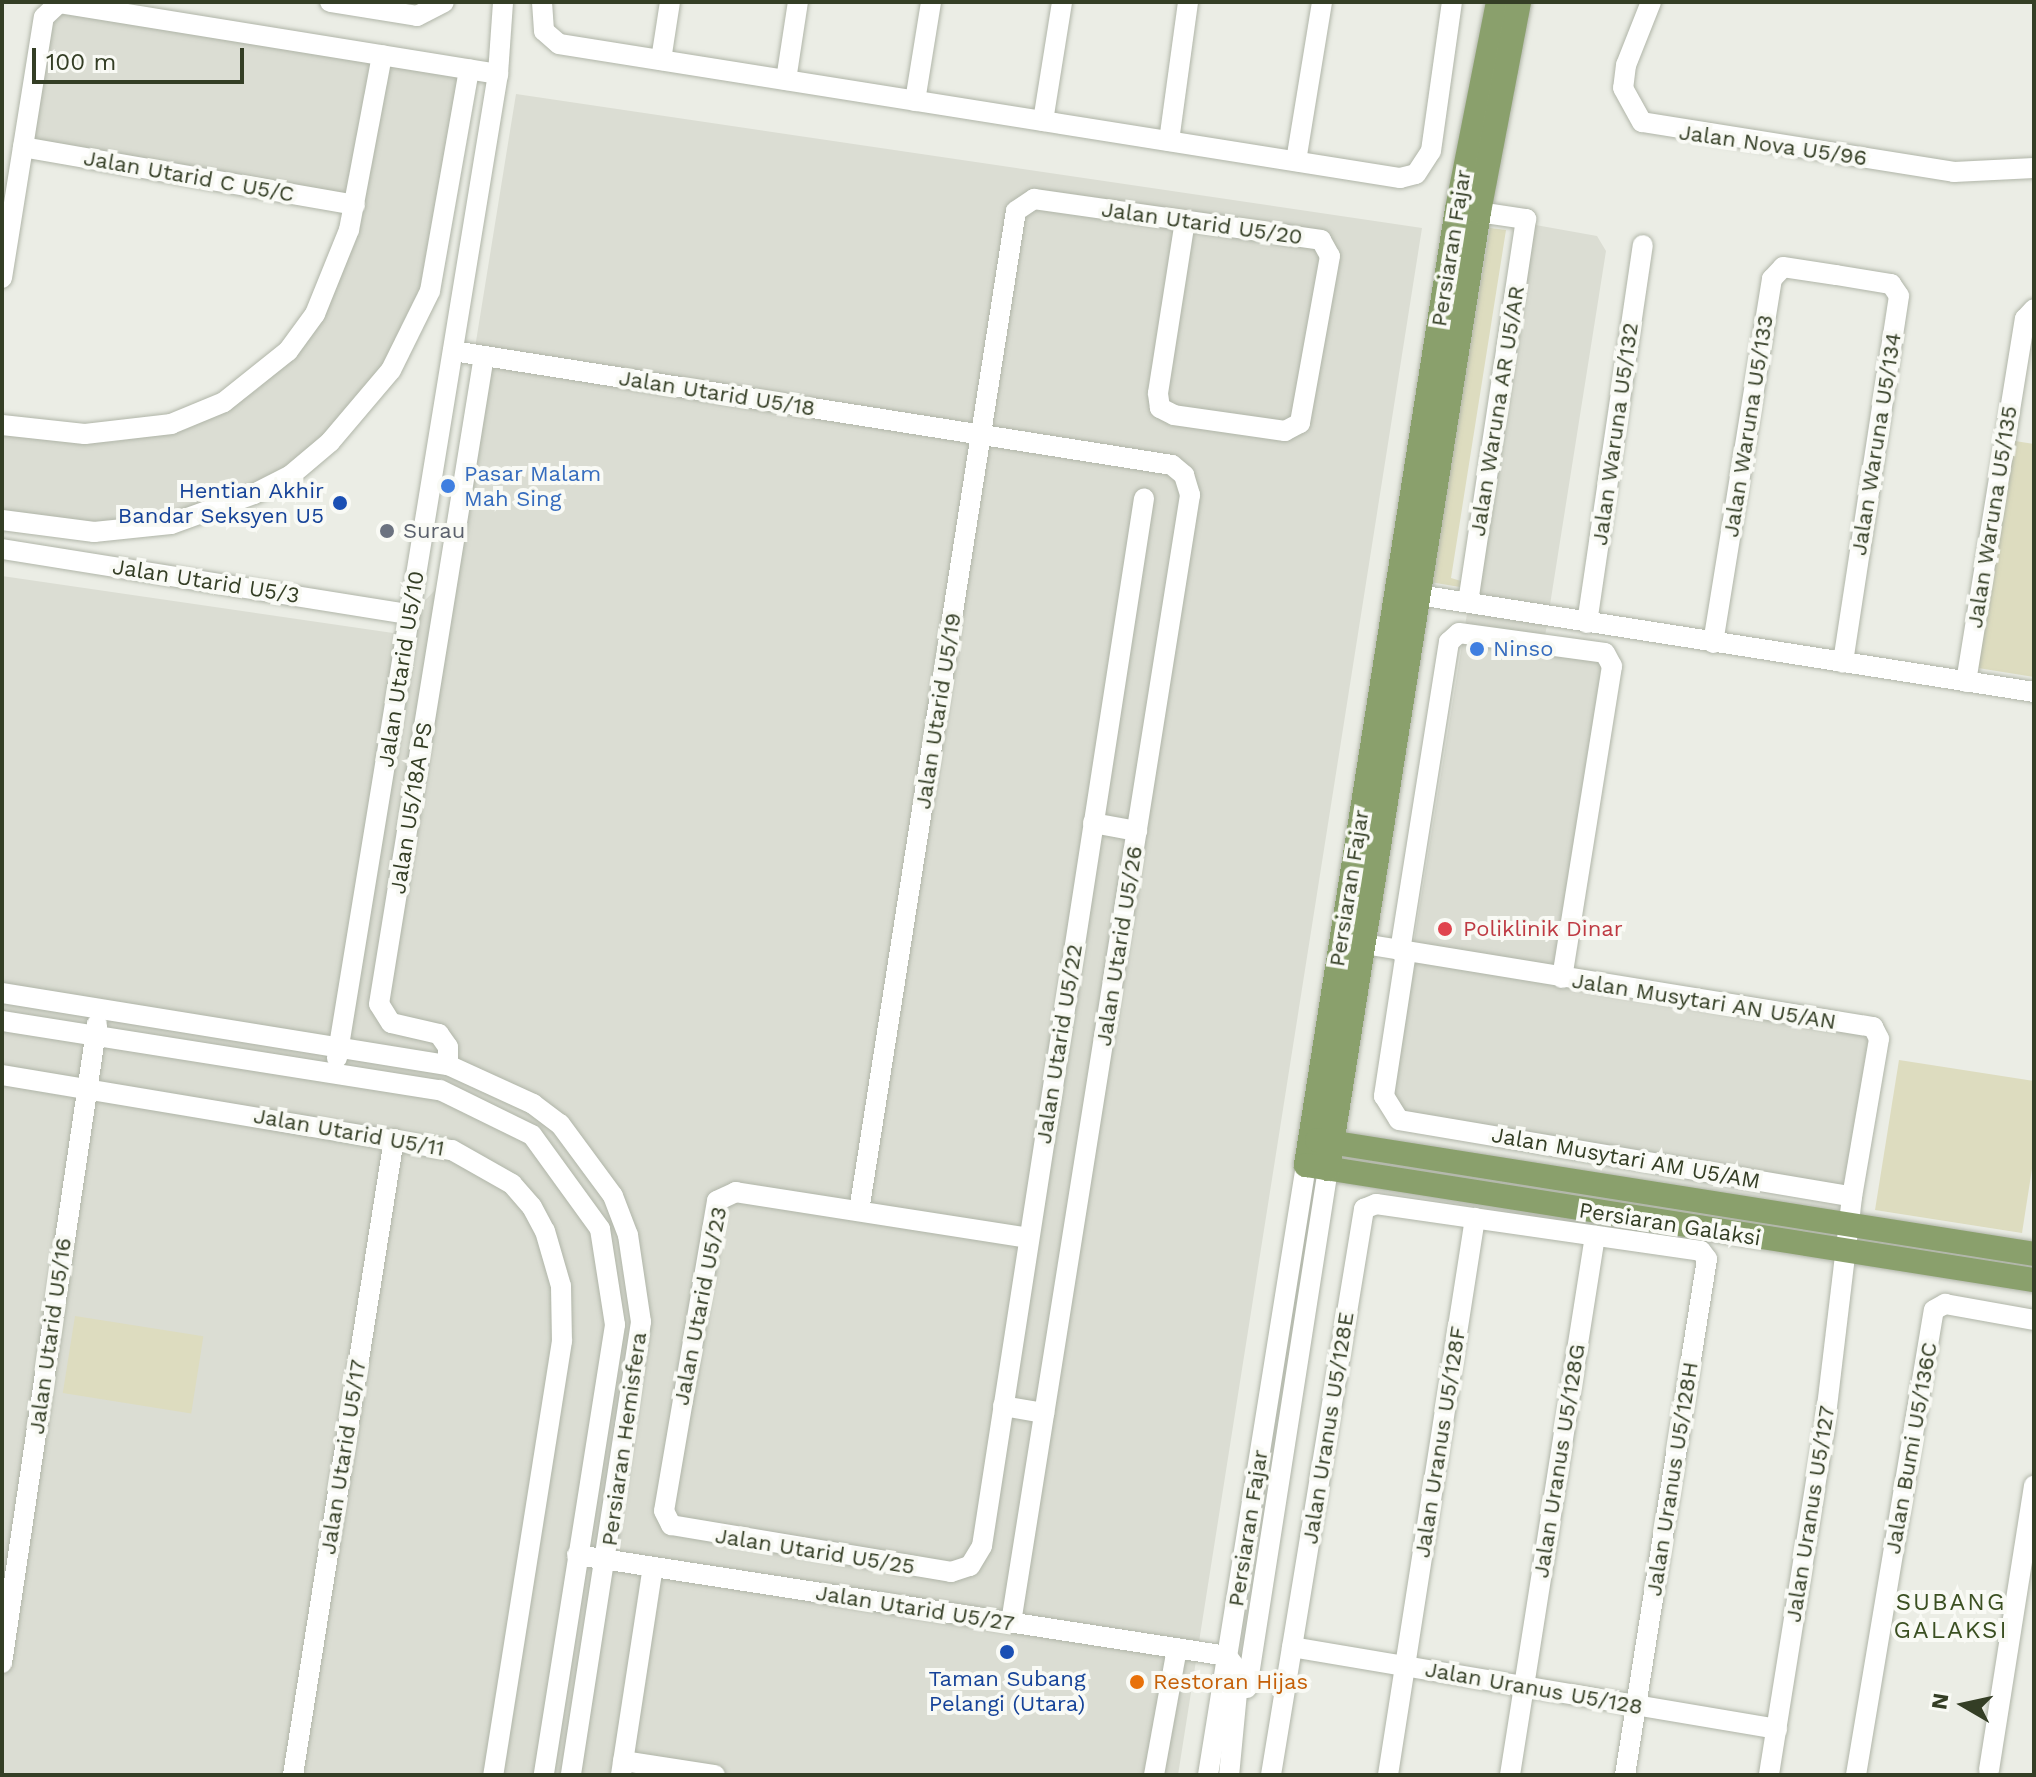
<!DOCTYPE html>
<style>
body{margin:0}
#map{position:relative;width:2036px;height:1777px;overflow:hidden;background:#ebede5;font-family:"Work Sans",sans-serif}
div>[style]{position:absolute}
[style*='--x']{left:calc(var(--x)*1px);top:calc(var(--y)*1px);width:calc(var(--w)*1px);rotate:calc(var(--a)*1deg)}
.built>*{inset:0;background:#dbddd3}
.green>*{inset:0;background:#dddcbf;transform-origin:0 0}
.roads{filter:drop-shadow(0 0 2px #b0b5a8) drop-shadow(0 0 2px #b0b5a8)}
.minor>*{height:20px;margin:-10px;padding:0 10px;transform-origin:10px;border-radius:10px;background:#fff}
.major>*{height:24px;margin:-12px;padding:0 12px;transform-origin:12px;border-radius:12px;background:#8aa06c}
.dots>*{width:22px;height:22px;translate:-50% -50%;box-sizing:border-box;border:4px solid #f9faf5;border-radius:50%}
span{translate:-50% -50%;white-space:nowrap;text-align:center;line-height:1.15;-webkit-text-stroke:8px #f9faf5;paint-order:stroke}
.street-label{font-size:22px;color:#343e25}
.shop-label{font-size:22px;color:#366cbe}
.left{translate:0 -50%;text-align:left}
.transit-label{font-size:22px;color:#164399}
.right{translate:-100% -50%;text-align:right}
.worship-label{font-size:22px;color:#5b616d}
.health-label{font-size:22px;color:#be3a42}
.food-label{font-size:22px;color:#c56008}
.neighbourhood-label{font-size:24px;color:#3b5022;letter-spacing:2px}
.frame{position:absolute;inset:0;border:4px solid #343e25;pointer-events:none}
.north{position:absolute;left:1924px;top:1665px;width:80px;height:80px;-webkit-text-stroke:6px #f9faf5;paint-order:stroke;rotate:279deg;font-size:22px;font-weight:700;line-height:32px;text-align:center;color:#343e25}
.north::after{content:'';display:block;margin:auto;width:28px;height:36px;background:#343e25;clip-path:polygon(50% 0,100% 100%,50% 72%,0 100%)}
.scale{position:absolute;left:32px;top:48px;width:212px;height:36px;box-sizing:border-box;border:4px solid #343e25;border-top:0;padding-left:10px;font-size:24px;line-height:28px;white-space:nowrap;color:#343e25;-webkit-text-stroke:6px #f9faf5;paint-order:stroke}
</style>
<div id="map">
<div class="built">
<i style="clip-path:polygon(62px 12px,461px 73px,436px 242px,407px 330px,356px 406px,289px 470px,169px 519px,97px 528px,2px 514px,2px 431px,112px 442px,184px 430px,230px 408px,259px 388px,314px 331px,356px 241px,364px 200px,33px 142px,51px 27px)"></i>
<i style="clip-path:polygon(516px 94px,1422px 228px,1178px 1775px,2px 1775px,2px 576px,393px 633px,436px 589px)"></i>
<i style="clip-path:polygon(1530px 224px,1597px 236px,1606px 251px,1543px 649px,1607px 664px,1555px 982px,1870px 1032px,1848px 1192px,1401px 1115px,1389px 1096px)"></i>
</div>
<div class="green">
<i style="clip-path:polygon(1490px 228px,1506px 230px,1451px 578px,1461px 581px,1460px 587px,1430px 582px)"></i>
<i style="clip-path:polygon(2015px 441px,2034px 444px,2034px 677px,1978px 668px)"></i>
<i style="clip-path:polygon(1899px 1060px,2034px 1081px,2034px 1156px,2022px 1233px,1875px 1210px)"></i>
<i style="left:75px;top:1316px;width:130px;height:78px;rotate:9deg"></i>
</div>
<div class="roads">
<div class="minor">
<i style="--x:330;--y:2;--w:88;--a:9.1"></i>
<i style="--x:417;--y:16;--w:30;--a:-27"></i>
<i style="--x:542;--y:2;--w:29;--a:86"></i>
<i style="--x:544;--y:31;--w:20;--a:41"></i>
<i style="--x:559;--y:44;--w:852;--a:9.05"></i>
<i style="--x:1400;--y:178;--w:16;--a:-14"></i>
<i style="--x:1416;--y:174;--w:27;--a:-57"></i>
<i style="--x:1431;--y:151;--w:150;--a:-82"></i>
<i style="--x:1651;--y:2;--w:68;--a:111.6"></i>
<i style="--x:1626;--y:65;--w:23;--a:97"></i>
<i style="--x:1623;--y:88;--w:39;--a:61"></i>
<i style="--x:1642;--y:122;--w:316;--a:9.1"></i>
<i style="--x:1954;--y:172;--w:80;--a:-2.9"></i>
<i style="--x:661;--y:60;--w:59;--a:-81.2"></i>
<i style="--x:786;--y:80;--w:79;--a:-81.3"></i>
<i style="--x:915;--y:101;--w:100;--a:-80.8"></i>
<i style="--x:1043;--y:121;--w:121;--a:-80.9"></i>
<i style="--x:1169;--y:141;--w:140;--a:-82.2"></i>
<i style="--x:23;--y:147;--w:337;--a:9.9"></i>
<i style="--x:1296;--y:161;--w:161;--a:-80.7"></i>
<i style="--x:1465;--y:210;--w:62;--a:8.4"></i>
<i style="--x:1526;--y:219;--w:387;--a:98.6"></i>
<i style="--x:2;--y:278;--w:264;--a:-80.9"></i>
<i style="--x:44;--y:17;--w:21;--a:-43"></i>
<i style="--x:59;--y:3;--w:445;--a:9.2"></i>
<i style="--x:453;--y:351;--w:728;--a:9.01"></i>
<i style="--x:1172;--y:465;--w:16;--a:40"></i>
<i style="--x:1184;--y:475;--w:21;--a:73"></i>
<i style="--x:1190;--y:495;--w:1142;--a:99.02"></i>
<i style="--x:2;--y:425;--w:83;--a:6.2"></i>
<i style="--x:85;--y:434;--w:87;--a:-6.6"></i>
<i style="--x:171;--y:424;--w:57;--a:-22.5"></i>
<i style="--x:224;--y:402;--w:82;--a:-38.6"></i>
<i style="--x:288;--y:351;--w:46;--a:-53.9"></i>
<i style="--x:315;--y:314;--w:91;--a:-68"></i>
<i style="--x:349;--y:230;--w:178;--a:-79.3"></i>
<i style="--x:2;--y:520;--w:93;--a:7.4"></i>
<i style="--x:94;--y:532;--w:77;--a:-5.9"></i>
<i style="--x:171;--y:524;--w:88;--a:-19.9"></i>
<i style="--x:254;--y:494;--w:42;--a:-27.2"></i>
<i style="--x:291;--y:475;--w:51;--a:-40.2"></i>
<i style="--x:330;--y:442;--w:94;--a:-49.7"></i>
<i style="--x:391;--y:370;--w:88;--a:-63.7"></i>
<i style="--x:430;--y:291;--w:225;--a:-80"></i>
<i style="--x:2;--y:549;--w:413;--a:9.1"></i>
<i style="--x:1406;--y:593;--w:636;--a:8.96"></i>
<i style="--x:1587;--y:623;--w:382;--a:-81.6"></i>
<i style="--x:1713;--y:643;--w:369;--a:-80.8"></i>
<i style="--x:1772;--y:279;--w:16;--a:-47"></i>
<i style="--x:1783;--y:267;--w:54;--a:8.6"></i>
<i style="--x:1836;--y:275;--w:56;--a:9.3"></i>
<i style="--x:1891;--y:284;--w:14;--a:56"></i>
<i style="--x:1899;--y:296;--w:371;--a:98.7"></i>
<i style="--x:1966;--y:682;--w:368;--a:-80.8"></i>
<i style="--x:2025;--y:319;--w:13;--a:-48"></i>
<i style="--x:1093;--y:823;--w:45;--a:10.3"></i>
<i style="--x:1364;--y:944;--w:516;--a:9.26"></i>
<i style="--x:1873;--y:1027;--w:13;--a:63"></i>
<i style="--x:1879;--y:1039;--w:160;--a:99.7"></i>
<i style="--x:1400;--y:951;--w:313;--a:-81"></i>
<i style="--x:1449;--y:642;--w:13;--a:-42"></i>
<i style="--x:1459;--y:633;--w:147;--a:7.8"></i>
<i style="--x:1605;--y:653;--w:15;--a:62"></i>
<i style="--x:1612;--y:666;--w:316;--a:99.1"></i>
<i style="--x:1406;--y:952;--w:146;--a:98.7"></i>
<i style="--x:1384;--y:1096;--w:28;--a:58"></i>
<i style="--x:1399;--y:1120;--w:459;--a:9.6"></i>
<i style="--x:1852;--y:1197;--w:236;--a:96.8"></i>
<i style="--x:1824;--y:1431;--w:348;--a:99.1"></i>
<i style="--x:2;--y:993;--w:452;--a:9.2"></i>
<i style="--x:448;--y:1065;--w:94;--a:24.6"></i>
<i style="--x:533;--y:1104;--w:34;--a:37"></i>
<i style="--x:560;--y:1124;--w:89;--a:53.6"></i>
<i style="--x:613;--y:1196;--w:42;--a:69"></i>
<i style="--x:628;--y:1235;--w:88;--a:81.5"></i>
<i style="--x:641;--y:1322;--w:458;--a:98.8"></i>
<i style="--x:2;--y:1021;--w:443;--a:9"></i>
<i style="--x:440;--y:1090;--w:102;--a:26.1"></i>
<i style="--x:532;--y:1135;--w:116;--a:54.1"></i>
<i style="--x:600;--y:1229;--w:97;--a:81.1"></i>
<i style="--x:615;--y:1325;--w:456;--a:99"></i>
<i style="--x:337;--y:1058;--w:997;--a:-80.71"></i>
<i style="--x:498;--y:74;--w:72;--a:-86"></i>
<i style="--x:448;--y:1065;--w:18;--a:-90"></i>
<i style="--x:448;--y:1047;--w:16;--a:-125"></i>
<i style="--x:439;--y:1034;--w:49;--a:-167.1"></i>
<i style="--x:391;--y:1023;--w:22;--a:-122"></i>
<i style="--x:379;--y:1004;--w:656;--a:-80.8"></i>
<i style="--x:2;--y:1075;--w:456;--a:9.5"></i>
<i style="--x:452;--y:1150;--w:69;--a:29.5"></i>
<i style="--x:512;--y:1184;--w:30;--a:49"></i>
<i style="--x:532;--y:1207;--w:27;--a:62"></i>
<i style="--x:545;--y:1231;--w:57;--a:73.8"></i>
<i style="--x:561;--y:1286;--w:55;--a:89"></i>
<i style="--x:562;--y:1341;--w:439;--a:99"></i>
<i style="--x:859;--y:1211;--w:1012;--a:-81.08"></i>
<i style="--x:1016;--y:211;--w:22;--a:-34"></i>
<i style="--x:1034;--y:199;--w:290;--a:8.1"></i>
<i style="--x:1321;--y:240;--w:18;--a:61"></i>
<i style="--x:1330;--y:256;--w:170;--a:100.2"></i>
<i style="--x:1300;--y:423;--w:17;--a:152"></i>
<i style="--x:1285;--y:431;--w:112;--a:-171.8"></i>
<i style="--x:1174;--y:415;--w:16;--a:-153"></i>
<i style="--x:1160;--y:408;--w:15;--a:-98"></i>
<i style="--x:1158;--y:393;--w:174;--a:-81.1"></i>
<i style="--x:1029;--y:1238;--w:297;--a:-171.1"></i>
<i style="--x:736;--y:1192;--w:21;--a:155"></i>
<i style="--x:717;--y:1201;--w:314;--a:99.7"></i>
<i style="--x:664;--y:1511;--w:16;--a:63"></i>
<i style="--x:671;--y:1525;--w:284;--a:9.5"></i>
<i style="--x:951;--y:1572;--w:20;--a:-18"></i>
<i style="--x:970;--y:1566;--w:23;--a:-59"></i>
<i style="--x:982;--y:1546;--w:1060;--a:-81.21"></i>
<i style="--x:1003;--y:1406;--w:42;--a:9.7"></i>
<i style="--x:577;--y:1555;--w:658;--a:8.83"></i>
<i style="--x:1227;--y:1656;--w:20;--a:53"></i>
<i style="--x:1239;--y:1672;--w:103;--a:95.5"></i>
<i style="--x:1292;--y:1647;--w:492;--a:9.6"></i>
<i style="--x:2;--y:1663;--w:646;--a:-81.54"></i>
<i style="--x:1247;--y:1688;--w:525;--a:-81.13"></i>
<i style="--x:623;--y:1761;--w:93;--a:8.7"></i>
<i style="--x:1989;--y:1770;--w:288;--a:-81"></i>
<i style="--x:293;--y:1775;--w:644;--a:-80.98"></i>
<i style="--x:621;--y:1775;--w:210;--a:-81.3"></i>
<i style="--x:1154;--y:1775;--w:129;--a:-79.7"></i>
<i style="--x:1208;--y:1775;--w:618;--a:-80.87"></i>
<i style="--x:1271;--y:1775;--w:574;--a:-80.67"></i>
<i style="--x:1364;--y:1209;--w:13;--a:-23"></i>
<i style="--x:1376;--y:1204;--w:328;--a:8.2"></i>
<i style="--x:1701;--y:1251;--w:10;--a:53"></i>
<i style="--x:1707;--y:1259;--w:522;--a:99.03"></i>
<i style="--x:1388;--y:1775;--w:564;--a:-81.12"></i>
<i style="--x:1510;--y:1775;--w:546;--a:-81.04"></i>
<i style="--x:1856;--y:1775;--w:471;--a:-80.5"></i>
<i style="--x:1934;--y:1310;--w:13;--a:-29"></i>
<i style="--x:1945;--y:1304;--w:90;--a:10.2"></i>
</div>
<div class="major">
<i style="--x:1498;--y:2;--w:211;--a:101.2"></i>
<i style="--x:1457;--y:209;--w:968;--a:98.98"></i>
<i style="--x:1306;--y:1165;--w:737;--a:8.98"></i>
<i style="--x:1317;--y:1140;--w:726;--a:9.03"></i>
<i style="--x:1328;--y:1169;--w:969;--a:-81.03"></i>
<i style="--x:1479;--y:212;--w:214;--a:-79.2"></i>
</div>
</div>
<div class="dots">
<i style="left:448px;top:486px;background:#3f7fe0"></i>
<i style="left:340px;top:503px;background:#1a4fb4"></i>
<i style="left:387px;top:531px;background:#6b7280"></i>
<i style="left:1477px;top:649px;background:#3f7fe0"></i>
<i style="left:1445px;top:929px;background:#e0444e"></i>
<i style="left:1007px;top:1652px;background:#1a4fb4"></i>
<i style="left:1137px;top:1682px;background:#e8710a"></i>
</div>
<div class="street-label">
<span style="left:1773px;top:145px;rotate:8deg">Jalan Nova U5/96</span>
<span style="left:189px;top:176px;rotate:10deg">Jalan Utarid C U5/C</span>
<span style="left:1202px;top:223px;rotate:8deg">Jalan Utarid U5/20</span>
<span style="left:1451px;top:248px;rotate:-81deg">Persiaran Fajar</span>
<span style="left:717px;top:393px;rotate:9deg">Jalan Utarid U5/18</span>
<span style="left:1497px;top:411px;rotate:-81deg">Jalan Waruna AR U5/AR</span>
<span style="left:1748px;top:426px;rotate:-81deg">Jalan Waruna U5/133</span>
<span style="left:1615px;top:434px;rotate:-82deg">Jalan Waruna U5/132</span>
<span style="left:1876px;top:444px;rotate:-81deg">Jalan Waruna U5/134</span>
<span style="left:1992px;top:517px;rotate:-81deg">Jalan Waruna U5/135</span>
<span style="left:206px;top:581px;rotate:9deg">Jalan Utarid U5/3</span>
<span style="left:401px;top:669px;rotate:-81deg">Jalan Utarid U5/10</span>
<span style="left:938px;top:711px;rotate:-81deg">Jalan Utarid U5/19</span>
<span style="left:411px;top:808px;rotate:-81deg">Jalan U5/18A PS</span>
<span style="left:1349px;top:888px;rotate:-81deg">Persiaran Fajar</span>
<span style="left:1119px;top:946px;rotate:-81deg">Jalan Utarid U5/26</span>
<span style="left:1704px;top:1001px;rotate:9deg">Jalan Musytari AN U5/AN</span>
<span style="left:1059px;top:1044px;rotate:-81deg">Jalan Utarid U5/22</span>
<span style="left:349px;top:1132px;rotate:10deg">Jalan Utarid U5/11</span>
<span style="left:1626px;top:1158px;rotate:10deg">Jalan Musytari AM U5/AM</span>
<span style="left:1670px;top:1224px;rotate:9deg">Persiaran Galaksi</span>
<span style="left:700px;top:1306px;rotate:-79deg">Jalan Utarid U5/23</span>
<span style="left:50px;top:1336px;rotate:-82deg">Jalan Utarid U5/16</span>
<span style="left:1328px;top:1428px;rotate:-81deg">Jalan Uranus U5/128E</span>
<span style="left:624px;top:1439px;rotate:-82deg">Persiaran Hemisfera</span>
<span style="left:1440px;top:1442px;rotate:-81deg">Jalan Uranus U5/128F</span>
<span style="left:1911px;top:1448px;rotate:-80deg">Jalan Bumi U5/136C</span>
<span style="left:343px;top:1457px;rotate:-81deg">Jalan Utarid U5/17</span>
<span style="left:1559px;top:1461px;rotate:-81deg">Jalan Uranus U5/128G</span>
<span style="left:1672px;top:1479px;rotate:-81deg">Jalan Uranus U5/128H</span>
<span style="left:1810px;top:1514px;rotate:-81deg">Jalan Uranus U5/127</span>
<span style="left:1248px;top:1528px;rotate:-81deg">Persiaran Fajar</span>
<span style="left:815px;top:1551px;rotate:9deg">Jalan Utarid U5/25</span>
<span style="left:915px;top:1608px;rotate:9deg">Jalan Utarid U5/27</span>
<span style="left:1534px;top:1688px;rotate:10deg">Jalan Uranus U5/128</span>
</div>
<div class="shop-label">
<span class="left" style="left:464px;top:486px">Pasar Malam<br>Mah Sing</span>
<span class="left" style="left:1493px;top:649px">Ninso</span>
</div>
<div class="transit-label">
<span class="right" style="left:324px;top:503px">Hentian Akhir<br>Bandar Seksyen U5</span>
<span style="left:1007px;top:1691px">Taman Subang<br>Pelangi (Utara)</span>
</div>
<div class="worship-label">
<span class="left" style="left:403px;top:531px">Surau</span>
</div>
<div class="health-label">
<span class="left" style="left:1463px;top:929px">Poliklinik Dinar</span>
</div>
<div class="food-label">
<span class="left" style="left:1153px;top:1682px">Restoran Hijas</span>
</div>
<div class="neighbourhood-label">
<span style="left:1951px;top:1617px">SUBANG<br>GALAKSI</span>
</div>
<div class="frame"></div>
<div class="north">N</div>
<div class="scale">100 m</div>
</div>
